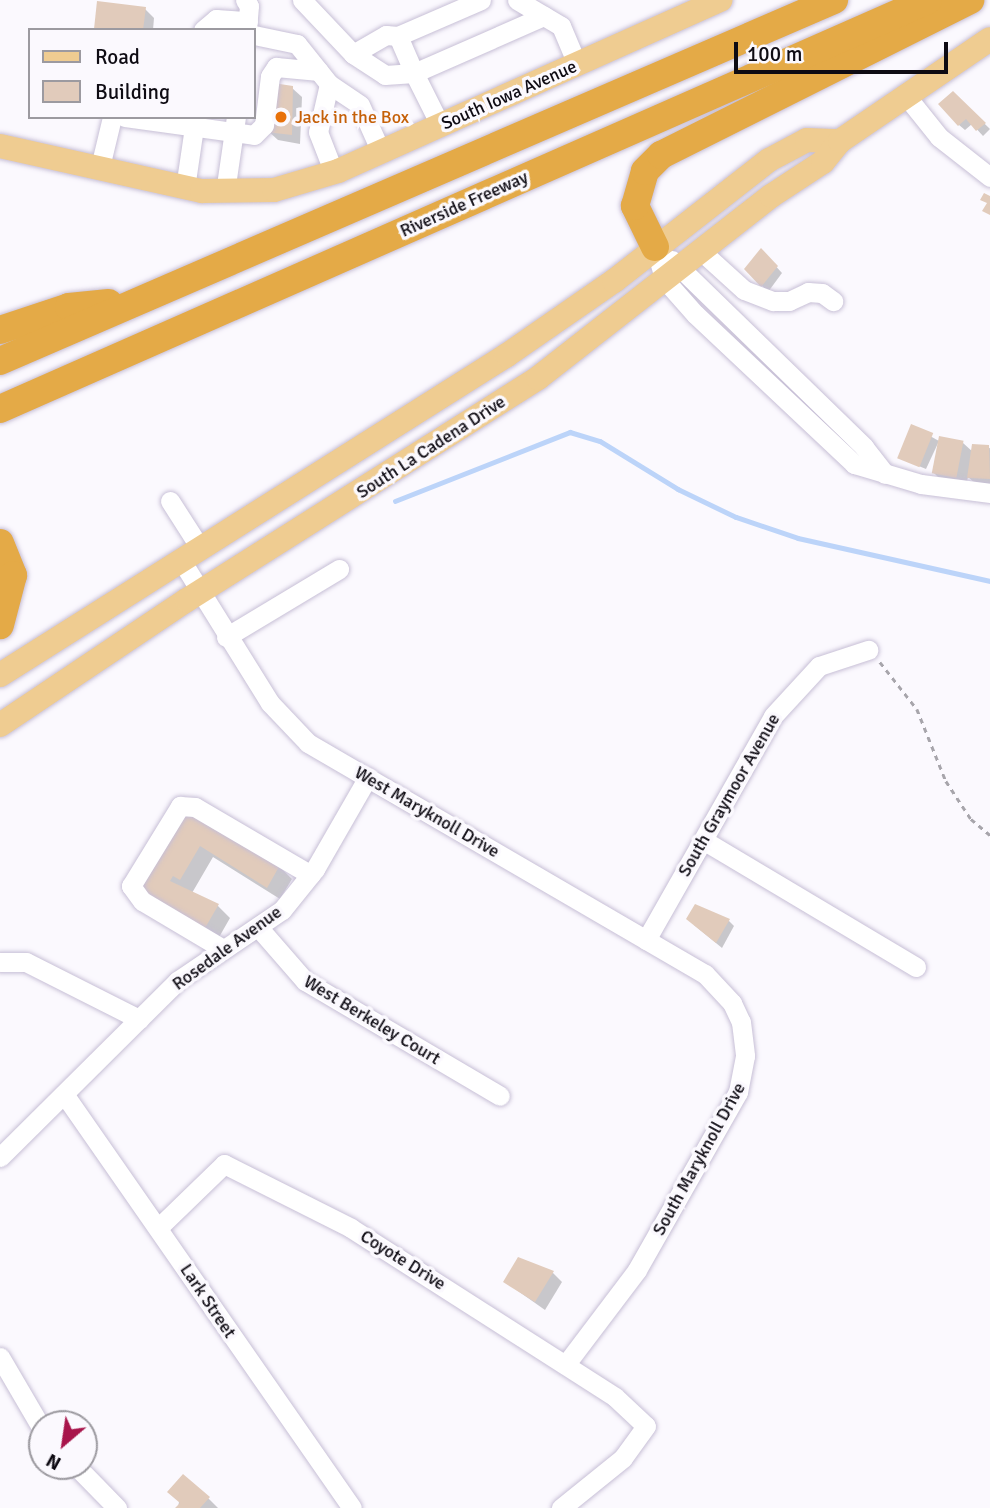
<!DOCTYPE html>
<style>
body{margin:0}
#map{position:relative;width:990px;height:1508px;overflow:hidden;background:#fbf9fe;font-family:Signika,sans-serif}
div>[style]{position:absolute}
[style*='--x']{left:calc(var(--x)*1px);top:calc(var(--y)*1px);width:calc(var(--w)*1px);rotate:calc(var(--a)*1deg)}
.shadow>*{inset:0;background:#0003}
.stream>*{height:4.5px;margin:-2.25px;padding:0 2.25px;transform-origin:2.25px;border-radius:2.25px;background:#bcd4f9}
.building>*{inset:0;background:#e1cbbb;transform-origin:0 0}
.path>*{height:2.5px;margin-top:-1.25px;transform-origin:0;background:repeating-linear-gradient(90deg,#a7a5ab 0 5px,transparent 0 10px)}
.roads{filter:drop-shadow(0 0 2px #c7bfd6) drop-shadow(0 0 2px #c7bfd6)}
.minor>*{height:19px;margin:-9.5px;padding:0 9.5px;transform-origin:9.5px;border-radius:9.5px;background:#fff}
.major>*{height:24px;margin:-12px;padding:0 12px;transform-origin:12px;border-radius:12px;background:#efcc91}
.highway>*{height:28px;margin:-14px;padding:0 14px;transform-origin:14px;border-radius:14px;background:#e4aa47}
.dots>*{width:19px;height:19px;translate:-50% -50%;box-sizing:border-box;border:4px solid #fbf9fe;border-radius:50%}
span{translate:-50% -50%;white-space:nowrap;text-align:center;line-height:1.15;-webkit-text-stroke:7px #fbf9fe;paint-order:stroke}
.street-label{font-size:18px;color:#0e0b13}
.food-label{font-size:18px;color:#c56008}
.left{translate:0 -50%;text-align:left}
.legend{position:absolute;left:28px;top:28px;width:228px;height:91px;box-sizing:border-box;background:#fbf9fe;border:2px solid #9c9aa0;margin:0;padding:9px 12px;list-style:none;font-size:21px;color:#0e0b13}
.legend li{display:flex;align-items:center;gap:14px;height:35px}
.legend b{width:35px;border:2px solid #9c9aa0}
.north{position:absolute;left:28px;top:1410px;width:70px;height:70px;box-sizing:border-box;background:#fbf9fe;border:2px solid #9c9aa0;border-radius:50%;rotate:209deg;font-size:19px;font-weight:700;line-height:28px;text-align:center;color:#0e0b13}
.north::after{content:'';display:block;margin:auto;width:24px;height:32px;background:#a8154b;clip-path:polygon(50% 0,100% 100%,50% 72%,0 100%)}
.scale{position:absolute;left:734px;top:42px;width:214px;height:32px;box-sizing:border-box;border:4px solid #0e0b13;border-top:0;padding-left:9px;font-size:21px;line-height:24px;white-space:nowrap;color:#0e0b13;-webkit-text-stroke:5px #fbf9fe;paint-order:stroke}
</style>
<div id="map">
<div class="shadow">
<i style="clip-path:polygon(145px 9px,154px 18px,153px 30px,96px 28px)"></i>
<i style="clip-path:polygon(292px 88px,302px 97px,300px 144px,278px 140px,268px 131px)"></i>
<i style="clip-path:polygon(953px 93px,990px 129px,983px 136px,972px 124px,965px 130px,959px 125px)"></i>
<i style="clip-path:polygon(762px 251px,782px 273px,768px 292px,746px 269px)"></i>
<i style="clip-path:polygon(912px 426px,939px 441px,926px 469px,899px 458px)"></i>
<i style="clip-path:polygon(963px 443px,973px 452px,990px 448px,990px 484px,975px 483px,968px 477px,966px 486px,943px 482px,934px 473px)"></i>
<i style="clip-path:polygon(188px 814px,279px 866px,292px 879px,280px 899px,213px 857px,192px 893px,218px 906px,230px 918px,218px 939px,142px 890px)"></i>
<i style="clip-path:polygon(729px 921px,734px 926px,722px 948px,694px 925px)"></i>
<i style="clip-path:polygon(553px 1273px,562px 1282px,545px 1310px,505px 1282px)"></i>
<i style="clip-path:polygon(183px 1476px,209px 1499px,218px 1508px,178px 1508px)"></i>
</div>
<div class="stream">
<i style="--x:395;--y:501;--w:188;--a:-21.5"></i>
<i style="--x:570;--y:432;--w:31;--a:17"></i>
<i style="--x:600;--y:441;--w:92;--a:31.6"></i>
<i style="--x:678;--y:489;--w:64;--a:25.8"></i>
<i style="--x:736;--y:517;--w:65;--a:18.7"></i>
<i style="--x:798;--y:538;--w:197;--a:12.6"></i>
</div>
<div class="building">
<i style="clip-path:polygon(97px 1px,146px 7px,143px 30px,94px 29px)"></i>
<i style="clip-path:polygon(273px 83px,293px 86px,292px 135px,266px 132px)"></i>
<i style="clip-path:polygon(953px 91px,986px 123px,976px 131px,966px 119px,958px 126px,938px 104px)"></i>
<i style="clip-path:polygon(984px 193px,990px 196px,990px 215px,982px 211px,987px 203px,980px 200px)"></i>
<i style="clip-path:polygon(761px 248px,778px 266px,761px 287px,744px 269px)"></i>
<i style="left:911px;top:424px;width:24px;height:37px;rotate:22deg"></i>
<i style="left:939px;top:436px;width:25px;height:38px;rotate:11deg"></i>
<i style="clip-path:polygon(972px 444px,989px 445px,990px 479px,967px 478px)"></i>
<i style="clip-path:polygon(187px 812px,280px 865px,267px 888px,200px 846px,180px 880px,173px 876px,170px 881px,219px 904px,205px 928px,140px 891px)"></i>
<i style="clip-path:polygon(695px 904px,730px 919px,716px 943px,686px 919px)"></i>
<i style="clip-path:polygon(518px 1257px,554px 1271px,535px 1302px,503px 1282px)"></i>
<i style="clip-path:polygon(183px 1474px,210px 1497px,200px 1508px,175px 1508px,180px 1503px,167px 1492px)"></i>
</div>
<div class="path">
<i style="--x:880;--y:662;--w:60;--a:51.8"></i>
<i style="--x:917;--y:709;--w:78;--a:68.1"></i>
<i style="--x:946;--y:781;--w:45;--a:56.7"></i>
<i style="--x:971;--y:819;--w:25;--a:40"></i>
</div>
<div class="roads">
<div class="minor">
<i style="--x:245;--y:0;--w:7;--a:56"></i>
<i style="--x:249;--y:6;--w:24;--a:95"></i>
<i style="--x:302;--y:0;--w:74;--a:46.6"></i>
<i style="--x:353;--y:54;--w:38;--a:33"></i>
<i style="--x:385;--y:75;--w:29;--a:-4"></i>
<i style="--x:414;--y:73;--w:58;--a:63.4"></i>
<i style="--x:481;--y:0;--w:90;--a:156.6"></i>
<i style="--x:398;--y:36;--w:40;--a:66.6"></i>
<i style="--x:414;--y:73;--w:142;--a:-23.7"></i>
<i style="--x:517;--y:0;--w:51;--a:30.6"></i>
<i style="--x:561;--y:26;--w:41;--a:67.2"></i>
<i style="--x:203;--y:30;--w:17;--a:-40"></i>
<i style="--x:216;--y:19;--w:32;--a:4"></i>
<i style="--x:254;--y:35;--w:44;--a:11.8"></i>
<i style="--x:297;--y:44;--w:51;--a:51.3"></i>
<i style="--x:329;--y:84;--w:37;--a:34"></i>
<i style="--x:360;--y:105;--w:51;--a:65.9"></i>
<i style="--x:353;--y:54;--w:38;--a:-30"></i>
<i style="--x:386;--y:35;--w:12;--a:5"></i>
<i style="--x:329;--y:84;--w:49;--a:102.9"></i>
<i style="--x:318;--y:132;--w:44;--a:68.7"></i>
<i style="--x:907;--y:97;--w:51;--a:51.3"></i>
<i style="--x:939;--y:137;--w:65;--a:38.1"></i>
<i style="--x:125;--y:117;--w:130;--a:7.9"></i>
<i style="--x:254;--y:135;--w:14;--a:-45"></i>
<i style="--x:264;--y:125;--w:49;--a:-83"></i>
<i style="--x:270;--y:76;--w:11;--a:-56"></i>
<i style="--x:276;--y:67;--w:43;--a:5.3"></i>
<i style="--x:100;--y:167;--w:51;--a:-76.5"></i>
<i style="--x:185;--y:188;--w:62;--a:-81.6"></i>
<i style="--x:194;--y:127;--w:11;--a:-112"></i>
<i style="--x:225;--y:192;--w:76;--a:-81.7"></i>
<i style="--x:655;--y:247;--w:33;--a:74"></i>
<i style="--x:664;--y:279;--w:47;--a:48.5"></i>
<i style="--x:695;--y:314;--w:219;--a:43.3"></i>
<i style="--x:854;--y:464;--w:70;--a:16.6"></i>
<i style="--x:921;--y:484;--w:70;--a:7.4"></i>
<i style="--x:701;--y:251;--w:58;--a:42.2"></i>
<i style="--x:744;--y:290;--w:31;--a:21"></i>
<i style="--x:773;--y:301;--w:16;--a:0"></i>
<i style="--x:789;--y:301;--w:21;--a:-25"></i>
<i style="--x:808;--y:292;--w:14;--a:4"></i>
<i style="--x:822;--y:293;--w:14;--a:36"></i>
<i style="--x:672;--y:260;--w:268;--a:44.2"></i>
<i style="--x:864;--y:447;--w:34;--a:52"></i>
<i style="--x:170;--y:501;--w:56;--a:57.4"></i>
<i style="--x:181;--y:560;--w:168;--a:58.1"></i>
<i style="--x:270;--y:703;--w:55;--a:46.5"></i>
<i style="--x:308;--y:743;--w:459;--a:30.2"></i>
<i style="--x:705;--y:974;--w:40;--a:47"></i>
<i style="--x:732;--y:1003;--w:21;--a:65"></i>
<i style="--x:741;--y:1022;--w:34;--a:83"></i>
<i style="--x:745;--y:1056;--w:37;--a:101"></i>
<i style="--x:738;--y:1092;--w:205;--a:119.6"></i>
<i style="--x:637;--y:1270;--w:118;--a:127.1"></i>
<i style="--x:226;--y:637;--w:132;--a:-31"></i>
<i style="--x:703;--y:840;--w:248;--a:30.8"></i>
<i style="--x:258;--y:927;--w:72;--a:49"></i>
<i style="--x:305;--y:981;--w:226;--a:30.5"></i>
<i style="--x:646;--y:940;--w:257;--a:-60.4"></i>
<i style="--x:773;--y:716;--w:68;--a:-47.4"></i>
<i style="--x:819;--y:666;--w:52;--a:-18.1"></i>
<i style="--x:223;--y:949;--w:94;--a:-149.3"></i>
<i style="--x:142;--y:901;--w:19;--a:-126"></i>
<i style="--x:131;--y:886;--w:94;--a:-58.5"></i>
<i style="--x:180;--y:806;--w:15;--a:4"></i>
<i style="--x:195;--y:807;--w:134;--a:30.4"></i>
<i style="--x:0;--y:962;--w:26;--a:0"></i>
<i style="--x:26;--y:962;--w:127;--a:26.8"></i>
<i style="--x:64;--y:1094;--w:504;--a:55.18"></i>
<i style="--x:0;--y:1157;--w:250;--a:-44.8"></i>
<i style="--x:177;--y:981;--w:127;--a:-34.1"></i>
<i style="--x:282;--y:910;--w:53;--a:-51.2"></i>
<i style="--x:315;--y:869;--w:106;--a:-60.1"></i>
<i style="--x:158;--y:1228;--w:92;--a:-44.1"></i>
<i style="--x:224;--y:1164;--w:142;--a:26.7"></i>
<i style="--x:351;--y:1228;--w:313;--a:32.6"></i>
<i style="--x:615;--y:1397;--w:42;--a:43.1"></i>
<i style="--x:646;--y:1426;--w:39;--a:126"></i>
<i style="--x:623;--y:1458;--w:80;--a:141.1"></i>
<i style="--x:0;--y:1357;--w:83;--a:59.7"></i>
<i style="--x:76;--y:1466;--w:59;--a:45.7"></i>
</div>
<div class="major">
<i style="--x:0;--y:146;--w:207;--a:12.6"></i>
<i style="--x:202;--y:191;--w:72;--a:-0.8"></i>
<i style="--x:274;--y:190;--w:67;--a:-16.5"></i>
<i style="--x:338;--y:171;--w:419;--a:-24.1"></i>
<i style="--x:0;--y:675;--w:600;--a:-32.26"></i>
<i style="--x:507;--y:355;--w:130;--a:-34.7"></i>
<i style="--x:614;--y:281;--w:197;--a:-38"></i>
<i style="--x:769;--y:160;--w:43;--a:-27.8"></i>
<i style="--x:807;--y:140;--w:33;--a:2"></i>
<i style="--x:0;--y:725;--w:225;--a:-33.8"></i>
<i style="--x:187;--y:600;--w:415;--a:-32.3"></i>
<i style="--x:538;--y:378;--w:296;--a:-38"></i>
<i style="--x:771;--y:196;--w:62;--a:-33.2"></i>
<i style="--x:823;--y:162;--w:27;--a:-51"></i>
<i style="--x:840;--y:141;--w:181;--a:-34.2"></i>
</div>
<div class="highway">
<i style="--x:655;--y:247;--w:46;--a:-116"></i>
<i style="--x:635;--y:206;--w:36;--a:-74"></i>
<i style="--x:645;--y:171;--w:23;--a:-45"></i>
<i style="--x:661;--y:155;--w:346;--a:-26.6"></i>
<i style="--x:0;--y:330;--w:73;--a:-18.4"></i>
<i style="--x:69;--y:307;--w:40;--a:-5.7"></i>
<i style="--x:0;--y:361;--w:909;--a:-23.41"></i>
<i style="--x:0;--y:409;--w:1014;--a:-23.78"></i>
<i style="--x:0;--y:543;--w:35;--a:68"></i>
<i style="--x:13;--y:575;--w:52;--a:104.6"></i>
</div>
</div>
<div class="dots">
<i style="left:281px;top:117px;background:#e8710a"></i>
</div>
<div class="street-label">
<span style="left:509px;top:95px;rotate:-24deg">South Iowa Avenue</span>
<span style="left:464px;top:204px;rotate:-24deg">Riverside Freeway</span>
<span style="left:431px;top:447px;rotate:-33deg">South La Cadena Drive</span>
<span style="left:729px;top:795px;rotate:-60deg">South Graymoor Avenue</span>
<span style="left:427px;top:812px;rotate:30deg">West Maryknoll Drive</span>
<span style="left:227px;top:948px;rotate:-36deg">Rosedale Avenue</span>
<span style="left:372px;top:1020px;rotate:31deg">West Berkeley Court</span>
<span style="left:699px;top:1159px;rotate:-61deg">South Maryknoll Drive</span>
<span style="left:403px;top:1260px;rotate:32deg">Coyote Drive</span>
<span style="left:208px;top:1301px;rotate:56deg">Lark Street</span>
</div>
<div class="food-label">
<span class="left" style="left:295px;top:117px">Jack in the Box</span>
</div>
<ul class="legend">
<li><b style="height:9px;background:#efcc91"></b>Road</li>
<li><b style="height:19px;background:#e1cbbb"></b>Building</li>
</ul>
<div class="north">N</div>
<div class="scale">100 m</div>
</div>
